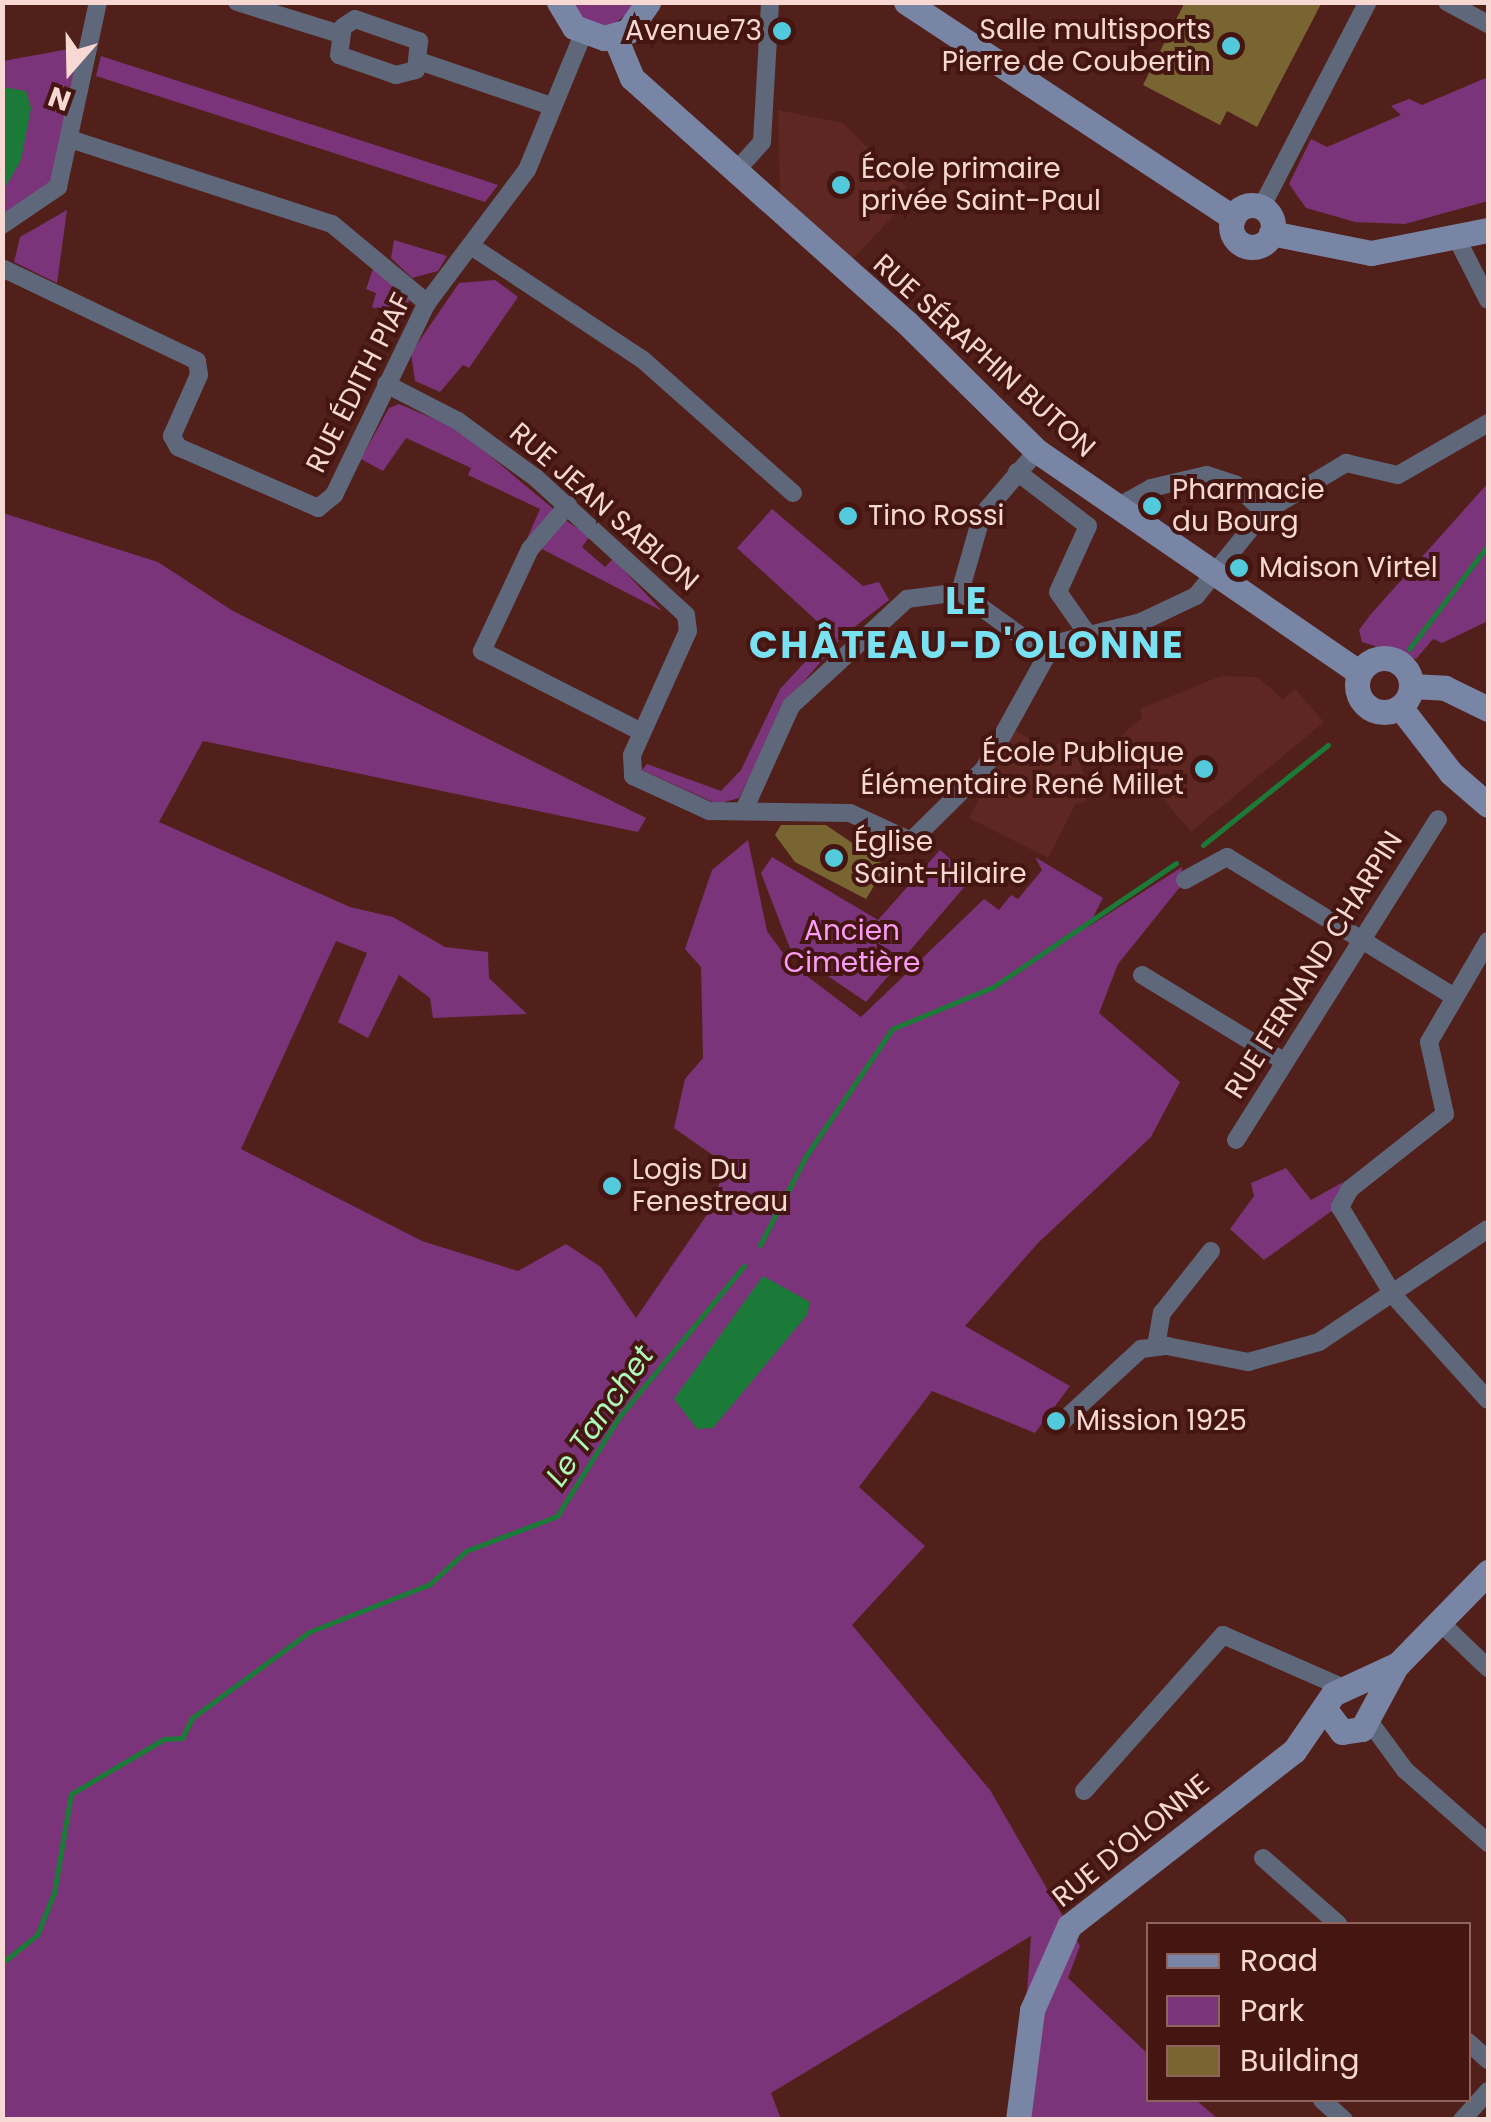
<!DOCTYPE html>
<meta charset="utf-8">
<style>
body{margin:0}
#map{position:relative;width:1491px;height:2122px;overflow:hidden;background:#51201a;font-family:Poppins,sans-serif}
div>[style]{position:absolute}
[style*='--x']{left:calc(var(--x)*1px);top:calc(var(--y)*1px);width:calc(var(--w)*1px);rotate:calc(var(--a)*1deg)}
.built>*{inset:0;background:#5f2721}
.green>*{inset:0;background:#7b3379}
.water>*{inset:0;background:#1c7a38}
.stream>*{height:5px;margin:-2.5px;padding:0 2.5px;transform-origin:2.5px;border-radius:2.5px;background:#1c7a38}
.building>*{inset:0;background:#786531}
.street>*{height:18px;margin:-9px;padding:0 9px;transform-origin:9px;border-radius:9px;background:#5f677b}
.secondary>*{height:25px;margin:-12.5px;padding:0 12.5px;transform-origin:12.5px;border-radius:12.5px;background:#7985a5}
.secondary>.ring{margin:-12.5px;padding:0;box-sizing:content-box;background:none;border:25px solid #7985a5;border-radius:50%}
.dots>*{width:28px;height:28px;translate:-50% -50%;box-sizing:border-box;border:5px solid #451611;border-radius:50%}
span{translate:-50% -50%;white-space:nowrap;text-align:center;line-height:1.15;-webkit-text-stroke:8px #451611;paint-order:stroke}
.poi-label{font-size:28px;color:#f8d8d2}
.right{translate:-100% -50%;text-align:right}
.left{translate:0 -50%;text-align:left}
.street-label{font-size:28px;color:#f8d8d2}
.park-label{font-size:28px;color:#fa9cf5}
.water-label{font-size:30px;color:#acfab9;font-style:italic}
.district-label{font-size:38px;color:#79e2f2;font-weight:700;letter-spacing:2.5px}
.frame{position:absolute;inset:0;border:5px solid #f8d8d2;pointer-events:none}
.legend{position:absolute;left:1146px;top:1922px;width:325px;height:180px;box-sizing:border-box;background:#451611;border:2px solid #8d645e;margin:0;padding:12px 18px;list-style:none;font-size:30px;color:#f8d8d2}
.legend li{display:flex;align-items:center;gap:20px;height:50px}
.legend b{width:50px;border:2px solid #8d645e}
.north{position:absolute;left:20px;top:20px;width:100px;height:100px;-webkit-text-stroke:8px #451611;paint-order:stroke;rotate:200deg;font-size:28px;font-weight:700;line-height:40px;text-align:center;color:#f8d8d2}
.north::after{content:'';display:block;margin:auto;width:35px;height:45px;background:#f8d8d2;clip-path:polygon(50% 0,100% 100%,50% 72%,0 100%)}
</style>
<div id="map">
<div class="built">
<i style="clip-path:polygon(778px 110px,843px 123px,907px 187px,897px 197px,904px 204px,853px 259px,780px 193px)"></i>
<i style="clip-path:polygon(1221px 676px,1257px 677px,1283px 699px,1295px 689px,1324px 722px,1191px 832px,1115px 741px,1142px 718px,1140px 709px)"></i>
<i style="clip-path:polygon(1015px 731px,1049px 748px,1070px 738px,1085px 777px,1086px 801px,1075px 805px,1048px 858px,969px 818px)"></i>
</div>
<div class="green">
<i style="clip-path:polygon(568px 3px,640px 3px,608px 29px,583px 23px)"></i>
<i style="clip-path:polygon(69px 49px,82px 50px,54px 182px,37px 200px,3px 214px,3px 61px)"></i>
<i style="clip-path:polygon(101px 56px,483px 180px,498px 185px,485px 202px,96px 76px)"></i>
<i style="clip-path:polygon(1488px 77px,1488px 201px,1405px 224px,1355px 222px,1306px 208px,1289px 184px,1311px 139px,1327px 147px,1401px 115px,1391px 106px,1409px 99px,1422px 105px)"></i>
<i style="clip-path:polygon(67px 210px,57px 283px,14px 262px,20px 237px)"></i>
<i style="clip-path:polygon(394px 240px,447px 256px,438px 271px,412px 278px,391px 258px)"></i>
<i style="clip-path:polygon(374px 266px,410px 301px,387px 312px,372px 307px,376px 293px,366px 289px)"></i>
<i style="clip-path:polygon(495px 280px,518px 297px,469px 368px,463px 365px,440px 392px,415px 381px,411px 353px,459px 283px)"></i>
<i style="clip-path:polygon(399px 404px,458px 429px,557px 512px,526px 541px,540px 509px,468px 475px,471px 468px,406px 438px,383px 471px,361px 459px,389px 408px)"></i>
<i style="clip-path:polygon(1488px 483px,1488px 621px,1442px 643px,1433px 639px,1416px 659px,1362px 642px,1359px 630px,1371px 614px)"></i>
<i style="clip-path:polygon(772px 509px,863px 586px,879px 582px,889px 600px,843px 636px,786px 702px,739px 798px,717px 804px,642px 770px,647px 764px,721px 791px,741px 770px,780px 689px,831px 634px,737px 548px)"></i>
<i style="clip-path:polygon(3px 513px,158px 562px,233px 611px,646px 818px,638px 832px,203px 741px,159px 822px,350px 907px,393px 917px,445px 947px,488px 952px,489px 978px,527px 1014px,433px 1018px,430px 998px,399px 975px,368px 1038px,338px 1022px,367px 953px,336px 941px,241px 1149px,422px 1241px,518px 1271px,566px 1244px,601px 1267px,636px 1318px,706px 1216px,727px 1165px,674px 1128px,685px 1079px,703px 1058px,701px 967px,685px 949px,712px 870px,748px 840px,767px 931px,791px 964px,861px 1017px,984px 899px,999px 910px,1011px 895px,1018px 899px,1042px 870px,1035px 857px,1103px 898px,1088px 927px,1182px 867px,1180px 887px,1118px 964px,1099px 1013px,1180px 1082px,1151px 1137px,1038px 1243px,965px 1326px,1070px 1386px,1035px 1433px,932px 1391px,859px 1487px,925px 1546px,852px 1625px,990px 1790px,1080px 1946px,1068px 1978px,1148px 2054px,1148px 2100px,1196px 2100px,1218px 2119px,1018px 2119px,1031px 1936px,771px 2093px,781px 2119px,3px 2120px)"></i>
<i style="clip-path:polygon(565px 520px,590px 536px,582px 547px,605px 567px,613px 559px,662px 611px,542px 549px)"></i>
<i style="clip-path:polygon(940px 850px,972px 878px,866px 1002px,791px 951px,761px 873px,772px 857px,878px 920px)"></i>
<i style="clip-path:polygon(1286px 1168px,1311px 1200px,1343px 1182px,1333px 1210px,1264px 1260px,1230px 1229px,1254px 1196px,1251px 1183px)"></i>
</div>
<div class="water">
<i style="clip-path:polygon(3px 87px,26px 91px,31px 108px,21px 160px,3px 191px)"></i>
<i style="clip-path:polygon(763px 1276px,810px 1302px,807px 1315px,713px 1428px,697px 1429px,674px 1399px)"></i>
</div>
<div class="stream">
<i style="--x:1409;--y:649;--w:131;--a:-52.8"></i>
<i style="--x:1203;--y:845;--w:160;--a:-38.7"></i>
<i style="--x:760;--y:1245;--w:100;--a:-62.7"></i>
<i style="--x:806;--y:1156;--w:153;--a:-55.9"></i>
<i style="--x:892;--y:1029;--w:109;--a:-22.6"></i>
<i style="--x:993;--y:987;--w:221;--a:-34.1"></i>
<i style="--x:2;--y:1963;--w:45;--a:-38.7"></i>
<i style="--x:37;--y:1935;--w:45;--a:-68"></i>
<i style="--x:54;--y:1893;--w:100;--a:-80.3"></i>
<i style="--x:71;--y:1794;--w:108;--a:-30.6"></i>
<i style="--x:164;--y:1739;--w:18;--a:-3"></i>
<i style="--x:182;--y:1738;--w:22;--a:-63"></i>
<i style="--x:192;--y:1718;--w:145;--a:-36.3"></i>
<i style="--x:309;--y:1632;--w:130;--a:-21.6"></i>
<i style="--x:430;--y:1584;--w:49;--a:-42.5"></i>
<i style="--x:466;--y:1551;--w:97;--a:-21"></i>
<i style="--x:557;--y:1516;--w:117;--a:-57.9"></i>
<i style="--x:619;--y:1417;--w:196;--a:-50.4"></i>
</div>
<div class="building">
<i style="clip-path:polygon(1185px 2px,1322px 2px,1257px 127px,1227px 111px,1220px 125px,1143px 85px)"></i>
<i style="clip-path:polygon(781px 825px,826px 825px,886px 866px,866px 899px,795px 862px,775px 835px)"></i>
</div>
<div class="street">
<i style="--x:237;--y:2;--w:108;--a:17.3"></i>
<i style="--x:1447;--y:2;--w:47;--a:28.2"></i>
<i style="--x:355;--y:19;--w:68;--a:19"></i>
<i style="--x:419;--y:41;--w:29;--a:96"></i>
<i style="--x:416;--y:70;--w:21;--a:166"></i>
<i style="--x:396;--y:75;--w:60;--a:-160.7"></i>
<i style="--x:339;--y:55;--w:28;--a:-82"></i>
<i style="--x:343;--y:27;--w:14;--a:-34"></i>
<i style="--x:419;--y:61;--w:139;--a:18.8"></i>
<i style="--x:70;--y:139;--w:275;--a:18"></i>
<i style="--x:332;--y:224;--w:124;--a:39.7"></i>
<i style="--x:735;--y:172;--w:40;--a:-48"></i>
<i style="--x:762;--y:142;--w:140;--a:-86.7"></i>
<i style="--x:1261;--y:208;--w:232;--a:-62.6"></i>
<i style="--x:2;--y:225;--w:68;--a:-34.2"></i>
<i style="--x:58;--y:187;--w:189;--a:-77.8"></i>
<i style="--x:1458;--y:241;--w:66;--a:63"></i>
<i style="--x:471;--y:246;--w:205;--a:33.5"></i>
<i style="--x:642;--y:359;--w:202;--a:41.6"></i>
<i style="--x:2;--y:268;--w:216;--a:25.5"></i>
<i style="--x:197;--y:361;--w:14;--a:82"></i>
<i style="--x:199;--y:375;--w:67;--a:113.9"></i>
<i style="--x:172;--y:436;--w:13;--a:61"></i>
<i style="--x:178;--y:447;--w:153;--a:23.5"></i>
<i style="--x:318;--y:508;--w:21;--a:-39"></i>
<i style="--x:334;--y:495;--w:213;--a:-64.2"></i>
<i style="--x:427;--y:303;--w:166;--a:-53.1"></i>
<i style="--x:527;--y:170;--w:147;--a:-67.6"></i>
<i style="--x:386;--y:384;--w:81;--a:27.2"></i>
<i style="--x:458;--y:421;--w:97;--a:36.2"></i>
<i style="--x:536;--y:478;--w:203;--a:42.4"></i>
<i style="--x:686;--y:615;--w:16;--a:83"></i>
<i style="--x:688;--y:631;--w:136;--a:114.3"></i>
<i style="--x:632;--y:755;--w:21;--a:87"></i>
<i style="--x:633;--y:776;--w:84;--a:24.7"></i>
<i style="--x:709;--y:811;--w:141;--a:0.8"></i>
<i style="--x:850;--y:813;--w:67;--a:24.7"></i>
<i style="--x:911;--y:841;--w:103;--a:-44.6"></i>
<i style="--x:984;--y:769;--w:143;--a:-61.1"></i>
<i style="--x:1053;--y:644;--w:91;--a:-14"></i>
<i style="--x:1141;--y:622;--w:61;--a:-25.3"></i>
<i style="--x:1196;--y:596;--w:108;--a:-51"></i>
<i style="--x:1264;--y:512;--w:96;--a:-30.9"></i>
<i style="--x:1346;--y:463;--w:53;--a:13"></i>
<i style="--x:1398;--y:475;--w:104;--a:-30"></i>
<i style="--x:1017;--y:472;--w:89;--a:37.3"></i>
<i style="--x:1088;--y:526;--w:72;--a:114.4"></i>
<i style="--x:1058;--y:592;--w:49;--a:55"></i>
<i style="--x:568;--y:505;--w:58;--a:130.8"></i>
<i style="--x:530;--y:549;--w:113;--a:115.2"></i>
<i style="--x:482;--y:651;--w:179;--a:26.9"></i>
<i style="--x:1117;--y:507;--w:39;--a:-29"></i>
<i style="--x:1151;--y:488;--w:57;--a:-13.1"></i>
<i style="--x:1207;--y:475;--w:29;--a:18"></i>
<i style="--x:1235;--y:484;--w:40;--a:44"></i>
<i style="--x:960;--y:592;--w:80;--a:-74.1"></i>
<i style="--x:982;--y:515;--w:84;--a:-49.3"></i>
<i style="--x:745;--y:808;--w:112;--a:-65.7"></i>
<i style="--x:791;--y:706;--w:158;--a:-42.7"></i>
<i style="--x:907;--y:599;--w:53;--a:-7.5"></i>
<i style="--x:960;--y:592;--w:102;--a:35.9"></i>
<i style="--x:1185;--y:880;--w:48;--a:-28.7"></i>
<i style="--x:1227;--y:857;--w:265;--a:31.6"></i>
<i style="--x:1488;--y:941;--w:117;--a:120.3"></i>
<i style="--x:1429;--y:1042;--w:74;--a:77.5"></i>
<i style="--x:1445;--y:1114;--w:121;--a:141.7"></i>
<i style="--x:1350;--y:1189;--w:21;--a:119"></i>
<i style="--x:1340;--y:1207;--w:104;--a:58.8"></i>
<i style="--x:1394;--y:1296;--w:140;--a:47.9"></i>
<i style="--x:1142;--y:975;--w:167;--a:31.3"></i>
<i style="--x:1236;--y:1140;--w:379;--a:-57.8"></i>
<i style="--x:1156;--y:1346;--w:34;--a:-80"></i>
<i style="--x:1162;--y:1313;--w:79;--a:-51.7"></i>
<i style="--x:1064;--y:1420;--w:105;--a:-42.7"></i>
<i style="--x:1141;--y:1349;--w:26;--a:-7"></i>
<i style="--x:1167;--y:1346;--w:83;--a:11.2"></i>
<i style="--x:1248;--y:1362;--w:74;--a:-15.7"></i>
<i style="--x:1319;--y:1342;--w:203;--a:-33.8"></i>
<i style="--x:1442;--y:1624;--w:64;--a:43.7"></i>
<i style="--x:1369;--y:1721;--w:61;--a:53.7"></i>
<i style="--x:1405;--y:1770;--w:111;--a:41.3"></i>
<i style="--x:1084;--y:1791;--w:209;--a:-48.3"></i>
<i style="--x:1223;--y:1635;--w:132;--a:23.7"></i>
<i style="--x:1263;--y:1858;--w:100;--a:41.3"></i>
<i style="--x:1468;--y:2042;--w:27;--a:42"></i>
<i style="--x:1322;--y:2100;--w:30;--a:42"></i>
<i style="--x:1462;--y:2120;--w:39;--a:-48"></i>
</div>
<div class="secondary">
<i style="--x:559;--y:2;--w:29;--a:59"></i>
<i style="--x:574;--y:27;--w:32;--a:20"></i>
<i style="--x:604;--y:38;--w:25;--a:-16"></i>
<i style="--x:628;--y:31;--w:35;--a:-55"></i>
<i style="--x:906;--y:2;--w:392;--a:33.4"></i>
<i style="--x:615;--y:37;--w:44;--a:67.5"></i>
<i style="--x:632;--y:78;--w:367;--a:41.7"></i>
<i style="--x:906;--y:322;--w:184;--a:44.6"></i>
<i style="--x:1037;--y:451;--w:391;--a:34.5"></i>
<i class="ring" style="left:1231px;top:205px;width:17px;height:17px"></i>
<i style="--x:1271;--y:233;--w:102;--a:11.3"></i>
<i style="--x:1371;--y:253;--w:119;--a:-11.1"></i>
<i class="ring" style="left:1357px;top:658px;width:29px;height:29px"></i>
<i style="--x:1411;--y:686;--w:34;--a:3"></i>
<i style="--x:1445;--y:688;--w:48;--a:26"></i>
<i style="--x:1400;--y:707;--w:83;--a:52.3"></i>
<i style="--x:1451;--y:773;--w:49;--a:40.9"></i>
<i style="--x:1327;--y:1712;--w:25;--a:53"></i>
<i style="--x:1342;--y:1732;--w:20;--a:-9"></i>
<i style="--x:1362;--y:1729;--w:69;--a:-61.6"></i>
<i style="--x:1018;--y:2120;--w:111;--a:-82.7"></i>
<i style="--x:1032;--y:2010;--w:92;--a:-66.2"></i>
<i style="--x:1069;--y:1926;--w:285;--a:-37.9"></i>
<i style="--x:1294;--y:1751;--w:69;--a:-55.6"></i>
<i style="--x:1333;--y:1694;--w:72;--a:-24.8"></i>
<i style="--x:1398;--y:1664;--w:129;--a:-45.6"></i>
</div>
<div class="dots">
<i style="left:782px;top:31px;background:#53cadc"></i>
<i style="left:1231px;top:46px;background:#53cadc"></i>
<i style="left:841px;top:185px;background:#53cadc"></i>
<i style="left:1152px;top:506px;background:#53cadc"></i>
<i style="left:848px;top:516px;background:#53cadc"></i>
<i style="left:1239px;top:568px;background:#53cadc"></i>
<i style="left:1204px;top:769px;background:#53cadc"></i>
<i style="left:834px;top:858px;background:#53cadc"></i>
<i style="left:612px;top:1186px;background:#53cadc"></i>
<i style="left:1056px;top:1421px;background:#53cadc"></i>
</div>
<div class="poi-label">
<span class="right" style="left:1211px;top:46px">Salle multisports<br>Pierre de Coubertin</span>
<span class="right" style="left:762px;top:31px">Avenue73</span>
<span class="left" style="left:861px;top:185px">École primaire<br>privée Saint-Paul</span>
<span class="left" style="left:1172px;top:506px">Pharmacie<br>du Bourg</span>
<span class="left" style="left:868px;top:516px">Tino Rossi</span>
<span class="left" style="left:1259px;top:568px">Maison Virtel</span>
<span class="right" style="left:1184px;top:769px">École Publique<br>Élémentaire René Millet</span>
<span class="left" style="left:854px;top:858px">Église<br>Saint-Hilaire</span>
<span class="left" style="left:632px;top:1186px">Logis Du<br>Fenestreau</span>
<span class="left" style="left:1076px;top:1421px">Mission 1925</span>
</div>
<div class="street-label">
<span style="left:984px;top:356px;rotate:42deg">RUE SÉRAPHIN BUTON</span>
<span style="left:359px;top:383px;rotate:-63deg">RUE ÉDITH PIAF</span>
<span style="left:604px;top:507px;rotate:41deg">RUE JEAN SABLON</span>
<span style="left:1314px;top:965px;rotate:-58deg">RUE FERNAND CHARPIN</span>
<span style="left:1131px;top:1841px;rotate:-39deg">RUE D'OLONNE</span>
</div>
<div class="park-label">
<span style="left:852px;top:947px">Ancien<br>Cimetière</span>
</div>
<div class="water-label">
<span style="left:600px;top:1416px;rotate:-55deg">Le Tanchet</span>
</div>
<div class="district-label">
<span style="left:967px;top:623px">LE<br>CHÂTEAU-D'OLONNE</span>
</div>
<div class="frame"></div>
<ul class="legend">
<li><b style="height:12px;background:#7985a5"></b>Road</li>
<li><b style="height:28px;background:#7b3379"></b>Park</li>
<li><b style="height:28px;background:#786531"></b>Building</li>
</ul>
<div class="north">N</div>
</div>
